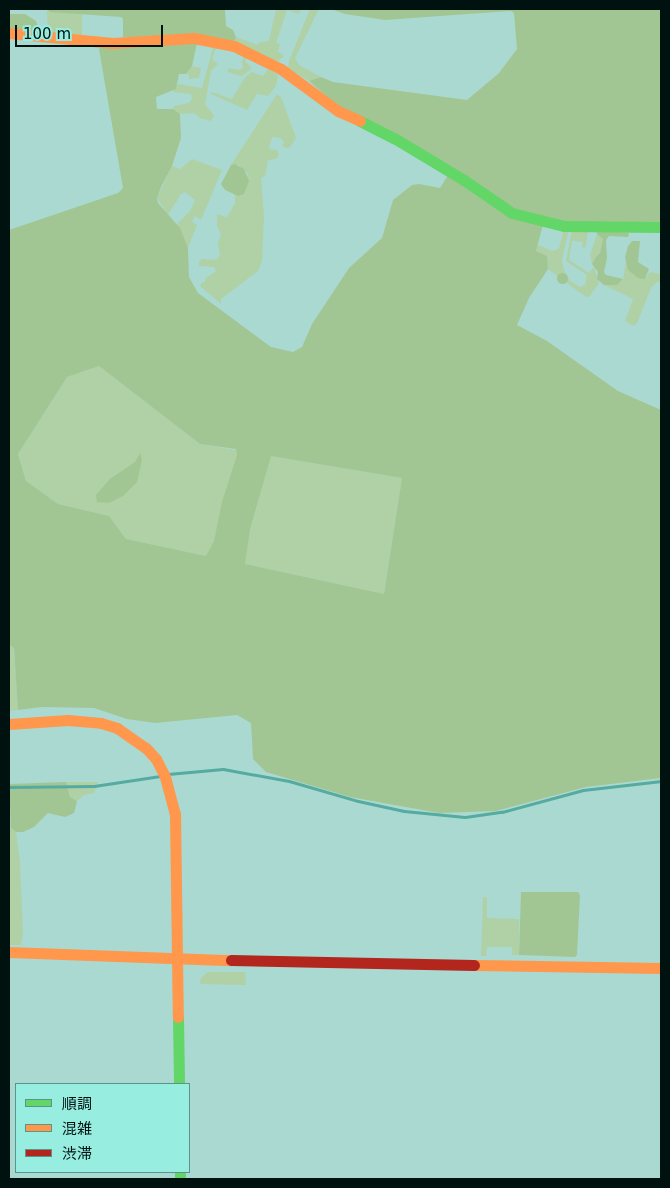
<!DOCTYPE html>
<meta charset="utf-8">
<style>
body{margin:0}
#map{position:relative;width:670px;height:1188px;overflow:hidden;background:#aad9d2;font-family:"DejaVu Sans","Noto Sans JP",sans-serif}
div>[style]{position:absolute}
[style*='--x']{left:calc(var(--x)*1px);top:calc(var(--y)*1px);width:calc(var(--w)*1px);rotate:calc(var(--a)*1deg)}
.green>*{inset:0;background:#afd1a5}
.forest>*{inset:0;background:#a2c693}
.round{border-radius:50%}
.stream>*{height:3px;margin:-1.5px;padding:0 1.5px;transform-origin:1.5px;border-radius:1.5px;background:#55aba0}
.fast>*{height:11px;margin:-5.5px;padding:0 5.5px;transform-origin:5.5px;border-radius:5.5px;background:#63d668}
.slow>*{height:11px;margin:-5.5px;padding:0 5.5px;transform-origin:5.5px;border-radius:5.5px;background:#ff974d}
.jam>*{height:11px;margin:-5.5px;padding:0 5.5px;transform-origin:5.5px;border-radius:5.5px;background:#b3261e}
span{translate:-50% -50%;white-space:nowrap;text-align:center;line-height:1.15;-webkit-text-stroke:5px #96ede0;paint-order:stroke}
.frame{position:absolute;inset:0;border:10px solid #00120f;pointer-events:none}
.legend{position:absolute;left:15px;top:1083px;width:175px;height:90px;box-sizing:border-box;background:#96ede0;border:1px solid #5a958c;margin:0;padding:6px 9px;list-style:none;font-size:15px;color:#00120f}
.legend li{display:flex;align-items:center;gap:10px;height:25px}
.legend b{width:25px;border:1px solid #5a958c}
.scale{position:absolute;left:15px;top:25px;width:148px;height:22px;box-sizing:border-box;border:2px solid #00120f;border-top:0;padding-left:6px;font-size:15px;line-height:18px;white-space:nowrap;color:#00120f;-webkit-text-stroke:4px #96ede0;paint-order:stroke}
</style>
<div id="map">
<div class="green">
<i style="clip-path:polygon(276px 9px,301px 10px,299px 14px,287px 10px,276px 43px,280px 44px,278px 52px,284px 55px,278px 62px,234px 42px,236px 37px,258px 45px,260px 42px,269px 41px)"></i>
<i style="clip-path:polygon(310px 9px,319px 9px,295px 58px,299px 65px,321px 77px,309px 81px,288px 68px,289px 61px)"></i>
<i style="clip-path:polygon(47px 10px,82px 14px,82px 35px,48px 35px)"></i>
<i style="clip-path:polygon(214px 44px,217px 45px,212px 59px,218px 64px,211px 71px,205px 104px,214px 116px,211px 121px,200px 118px,194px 113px,180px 114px,173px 109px,174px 106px,189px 103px,192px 99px,191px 94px,173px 92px,178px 84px,202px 88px)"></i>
<i style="clip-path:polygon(248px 55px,245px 61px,252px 68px,246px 73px,241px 76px,228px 72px,228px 68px,238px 70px,243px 68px,242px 61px,244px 56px)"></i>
<i style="clip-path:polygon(192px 66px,201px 68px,199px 78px,189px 79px,189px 75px,186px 74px)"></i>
<i style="clip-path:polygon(268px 69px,278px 75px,276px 86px,268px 96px,257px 94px,247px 110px,211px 94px,212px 92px,232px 99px,245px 77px,252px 72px,263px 76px)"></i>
<i style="clip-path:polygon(277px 94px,281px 97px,296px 138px,290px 147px,286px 148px,282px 146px,284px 142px,280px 138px,272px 137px,269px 149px,277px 150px,279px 155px,276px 159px,268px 160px,265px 176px,261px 178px,264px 216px,262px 261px,258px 271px,221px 299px,221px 304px,200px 286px,202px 282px,204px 283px,206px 278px,216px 271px,214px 267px,199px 266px,199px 262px,202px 259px,216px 260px,220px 255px,218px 243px,221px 234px,217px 226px,217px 214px,226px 217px,229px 214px,235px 203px,235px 195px,238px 196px,248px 174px,239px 165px,231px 165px)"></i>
<i style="clip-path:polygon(192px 159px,222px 170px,201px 220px,195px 216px,192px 222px,197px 225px,188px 248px,177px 224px,190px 211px,195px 200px,185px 192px,181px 194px,168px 215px,157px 198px,172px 166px,180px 169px)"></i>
<i style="clip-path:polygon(569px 229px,562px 260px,564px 270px,570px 281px,580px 287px,585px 285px,587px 275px,566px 261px,572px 230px,588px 230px,586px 247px,582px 248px,583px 242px,572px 241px,569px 260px,589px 273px,594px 267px,599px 283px,589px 297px,586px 297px,548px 269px,546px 256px,536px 251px,538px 245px,552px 251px,559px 249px,563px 232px)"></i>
<i style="clip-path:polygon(597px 234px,603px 239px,600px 254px,596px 257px,592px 264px,590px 255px)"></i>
<i style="clip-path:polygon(626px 262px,645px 279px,650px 272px,661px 274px,661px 282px,657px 282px,651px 288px,637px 323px,634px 326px,625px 321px,633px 299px,604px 285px,617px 285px,623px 279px)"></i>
<i style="clip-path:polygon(99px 366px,200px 444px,402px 478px,384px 594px,126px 539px,109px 516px,58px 504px,26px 481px,18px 454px,67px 377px)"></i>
<i style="clip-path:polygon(9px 644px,14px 648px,18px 710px,9px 711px)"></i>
<i style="clip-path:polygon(66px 782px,98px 782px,94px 793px,84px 795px,77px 801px,70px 797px)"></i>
<i style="clip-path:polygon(9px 803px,11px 828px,16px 832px,20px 861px,23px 933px,21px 945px,9px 945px)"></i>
<i style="clip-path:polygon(483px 897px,487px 897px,487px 918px,519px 919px,519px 955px,512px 955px,512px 947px,487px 947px,486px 956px,481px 956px)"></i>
<i style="clip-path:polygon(208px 972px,245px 972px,246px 985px,200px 984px,201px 978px)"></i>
</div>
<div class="forest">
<i style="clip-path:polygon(47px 9px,225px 9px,226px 26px,233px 30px,236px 37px,234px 42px,123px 37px,123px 19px,121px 17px,50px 12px)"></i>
<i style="clip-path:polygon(evenodd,331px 9px,661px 9px,661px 224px,544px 221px,536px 251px,547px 256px,548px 269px,529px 298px,517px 325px,547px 341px,618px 391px,661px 410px,661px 778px,586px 787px,496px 811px,439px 813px,350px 797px,266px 772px,253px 759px,251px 723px,237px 715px,155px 723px,127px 719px,94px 708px,42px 707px,18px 710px,14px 648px,9px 644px,9px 230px,118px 193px,123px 188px,99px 49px,102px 46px,197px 43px,192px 66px,186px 74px,179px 74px,176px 89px,156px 97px,157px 109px,173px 109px,180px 114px,181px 138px,172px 166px,161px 187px,157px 198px,158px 203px,180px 228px,188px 248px,189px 277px,198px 293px,271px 347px,293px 352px,302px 347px,312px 324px,349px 268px,382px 238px,393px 200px,412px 185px,419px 184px,440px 188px,452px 169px,340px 108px,309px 81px,321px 77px,333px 82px,467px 100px,499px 73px,517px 49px,514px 13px,511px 11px,385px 20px,345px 14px,331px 9px,99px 366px,200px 444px,236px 449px,237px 455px,222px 502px,214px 541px,206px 556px,126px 539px,109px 516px,58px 504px,26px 481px,18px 454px,67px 377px,99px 366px,331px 9px,271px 456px,402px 478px,384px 594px,245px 564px,250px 529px,271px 456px)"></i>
<i style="clip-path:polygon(9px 14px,25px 14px,36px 21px,38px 27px,37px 34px,9px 30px)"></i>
<i style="clip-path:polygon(235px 164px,244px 169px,249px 181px,244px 194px,238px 196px,225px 190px,221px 184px,231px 165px)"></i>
<i style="clip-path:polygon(597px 230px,629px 233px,628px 237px,609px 236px,606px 240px,607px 258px,604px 272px,606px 275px,623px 279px,617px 285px,604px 285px,597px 279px,598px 272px,592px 264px,596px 257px,600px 253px,603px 239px,597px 234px)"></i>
<i style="clip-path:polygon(632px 241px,640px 241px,638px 262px,649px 269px,645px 279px,638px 278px,628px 270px,625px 257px,628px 246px)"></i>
<i class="round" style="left:556.5px;top:272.5px;width:11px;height:11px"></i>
<i style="clip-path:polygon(140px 453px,142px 460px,137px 482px,123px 496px,109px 503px,97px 502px,96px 495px,110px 479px,135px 462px)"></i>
<i style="clip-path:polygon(66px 782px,70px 797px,77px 801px,74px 813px,65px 817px,48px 813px,34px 827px,23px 832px,16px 832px,11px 828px,9px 784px)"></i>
<i style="clip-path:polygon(521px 892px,578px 892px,580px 895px,577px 955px,575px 957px,519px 955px)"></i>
</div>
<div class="stream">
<i style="--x:168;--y:774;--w:55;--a:-5.2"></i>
<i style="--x:223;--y:769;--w:67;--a:10.3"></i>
<i style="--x:289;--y:781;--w:72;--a:16.2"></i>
<i style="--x:358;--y:801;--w:47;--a:12.3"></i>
<i style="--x:404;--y:811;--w:61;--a:5.6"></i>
<i style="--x:465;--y:817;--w:37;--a:-8"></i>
<i style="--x:502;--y:812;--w:84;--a:-15.2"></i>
<i style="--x:583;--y:790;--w:79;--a:-6.6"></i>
<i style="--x:9;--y:787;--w:85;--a:-0.7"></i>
<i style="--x:94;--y:786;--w:67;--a:-8.6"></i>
</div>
<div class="fast">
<i style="--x:360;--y:121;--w:38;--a:27"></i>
<i style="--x:394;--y:138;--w:82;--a:31"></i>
<i style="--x:464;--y:180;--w:58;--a:34.5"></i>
<i style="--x:512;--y:213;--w:54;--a:14"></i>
<i style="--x:564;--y:226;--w:97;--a:0.6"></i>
<i style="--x:178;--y:1017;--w:67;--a:89.1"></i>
<i style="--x:180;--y:1172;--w:7;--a:90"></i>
</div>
<div class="slow">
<i style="--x:9;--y:33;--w:104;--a:5.5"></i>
<i style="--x:113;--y:43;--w:81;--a:-3.5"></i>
<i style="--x:194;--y:38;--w:41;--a:11.3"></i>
<i style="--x:234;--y:46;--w:52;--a:26.1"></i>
<i style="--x:281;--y:69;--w:71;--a:36.4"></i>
<i style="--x:338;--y:111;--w:24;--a:24"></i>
<i style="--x:9;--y:724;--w:59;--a:-3.9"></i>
<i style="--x:68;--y:720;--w:33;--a:5"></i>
<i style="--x:101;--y:723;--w:17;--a:17"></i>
<i style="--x:117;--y:728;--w:35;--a:35"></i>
<i style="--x:146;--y:748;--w:15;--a:48"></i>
<i style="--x:156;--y:759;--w:20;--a:63"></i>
<i style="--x:165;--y:777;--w:38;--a:75"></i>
<i style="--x:175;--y:814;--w:203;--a:89.2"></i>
<i style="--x:9;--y:952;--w:222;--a:2.1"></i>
<i style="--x:474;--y:965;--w:187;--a:0.9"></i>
</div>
<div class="jam">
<i style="--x:231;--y:960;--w:243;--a:1.2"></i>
</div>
<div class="frame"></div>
<ul class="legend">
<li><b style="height:6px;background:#63d668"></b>順調</li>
<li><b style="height:6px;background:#ff974d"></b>混雑</li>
<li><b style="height:6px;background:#b3261e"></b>渋滞</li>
</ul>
<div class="scale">100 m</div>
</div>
